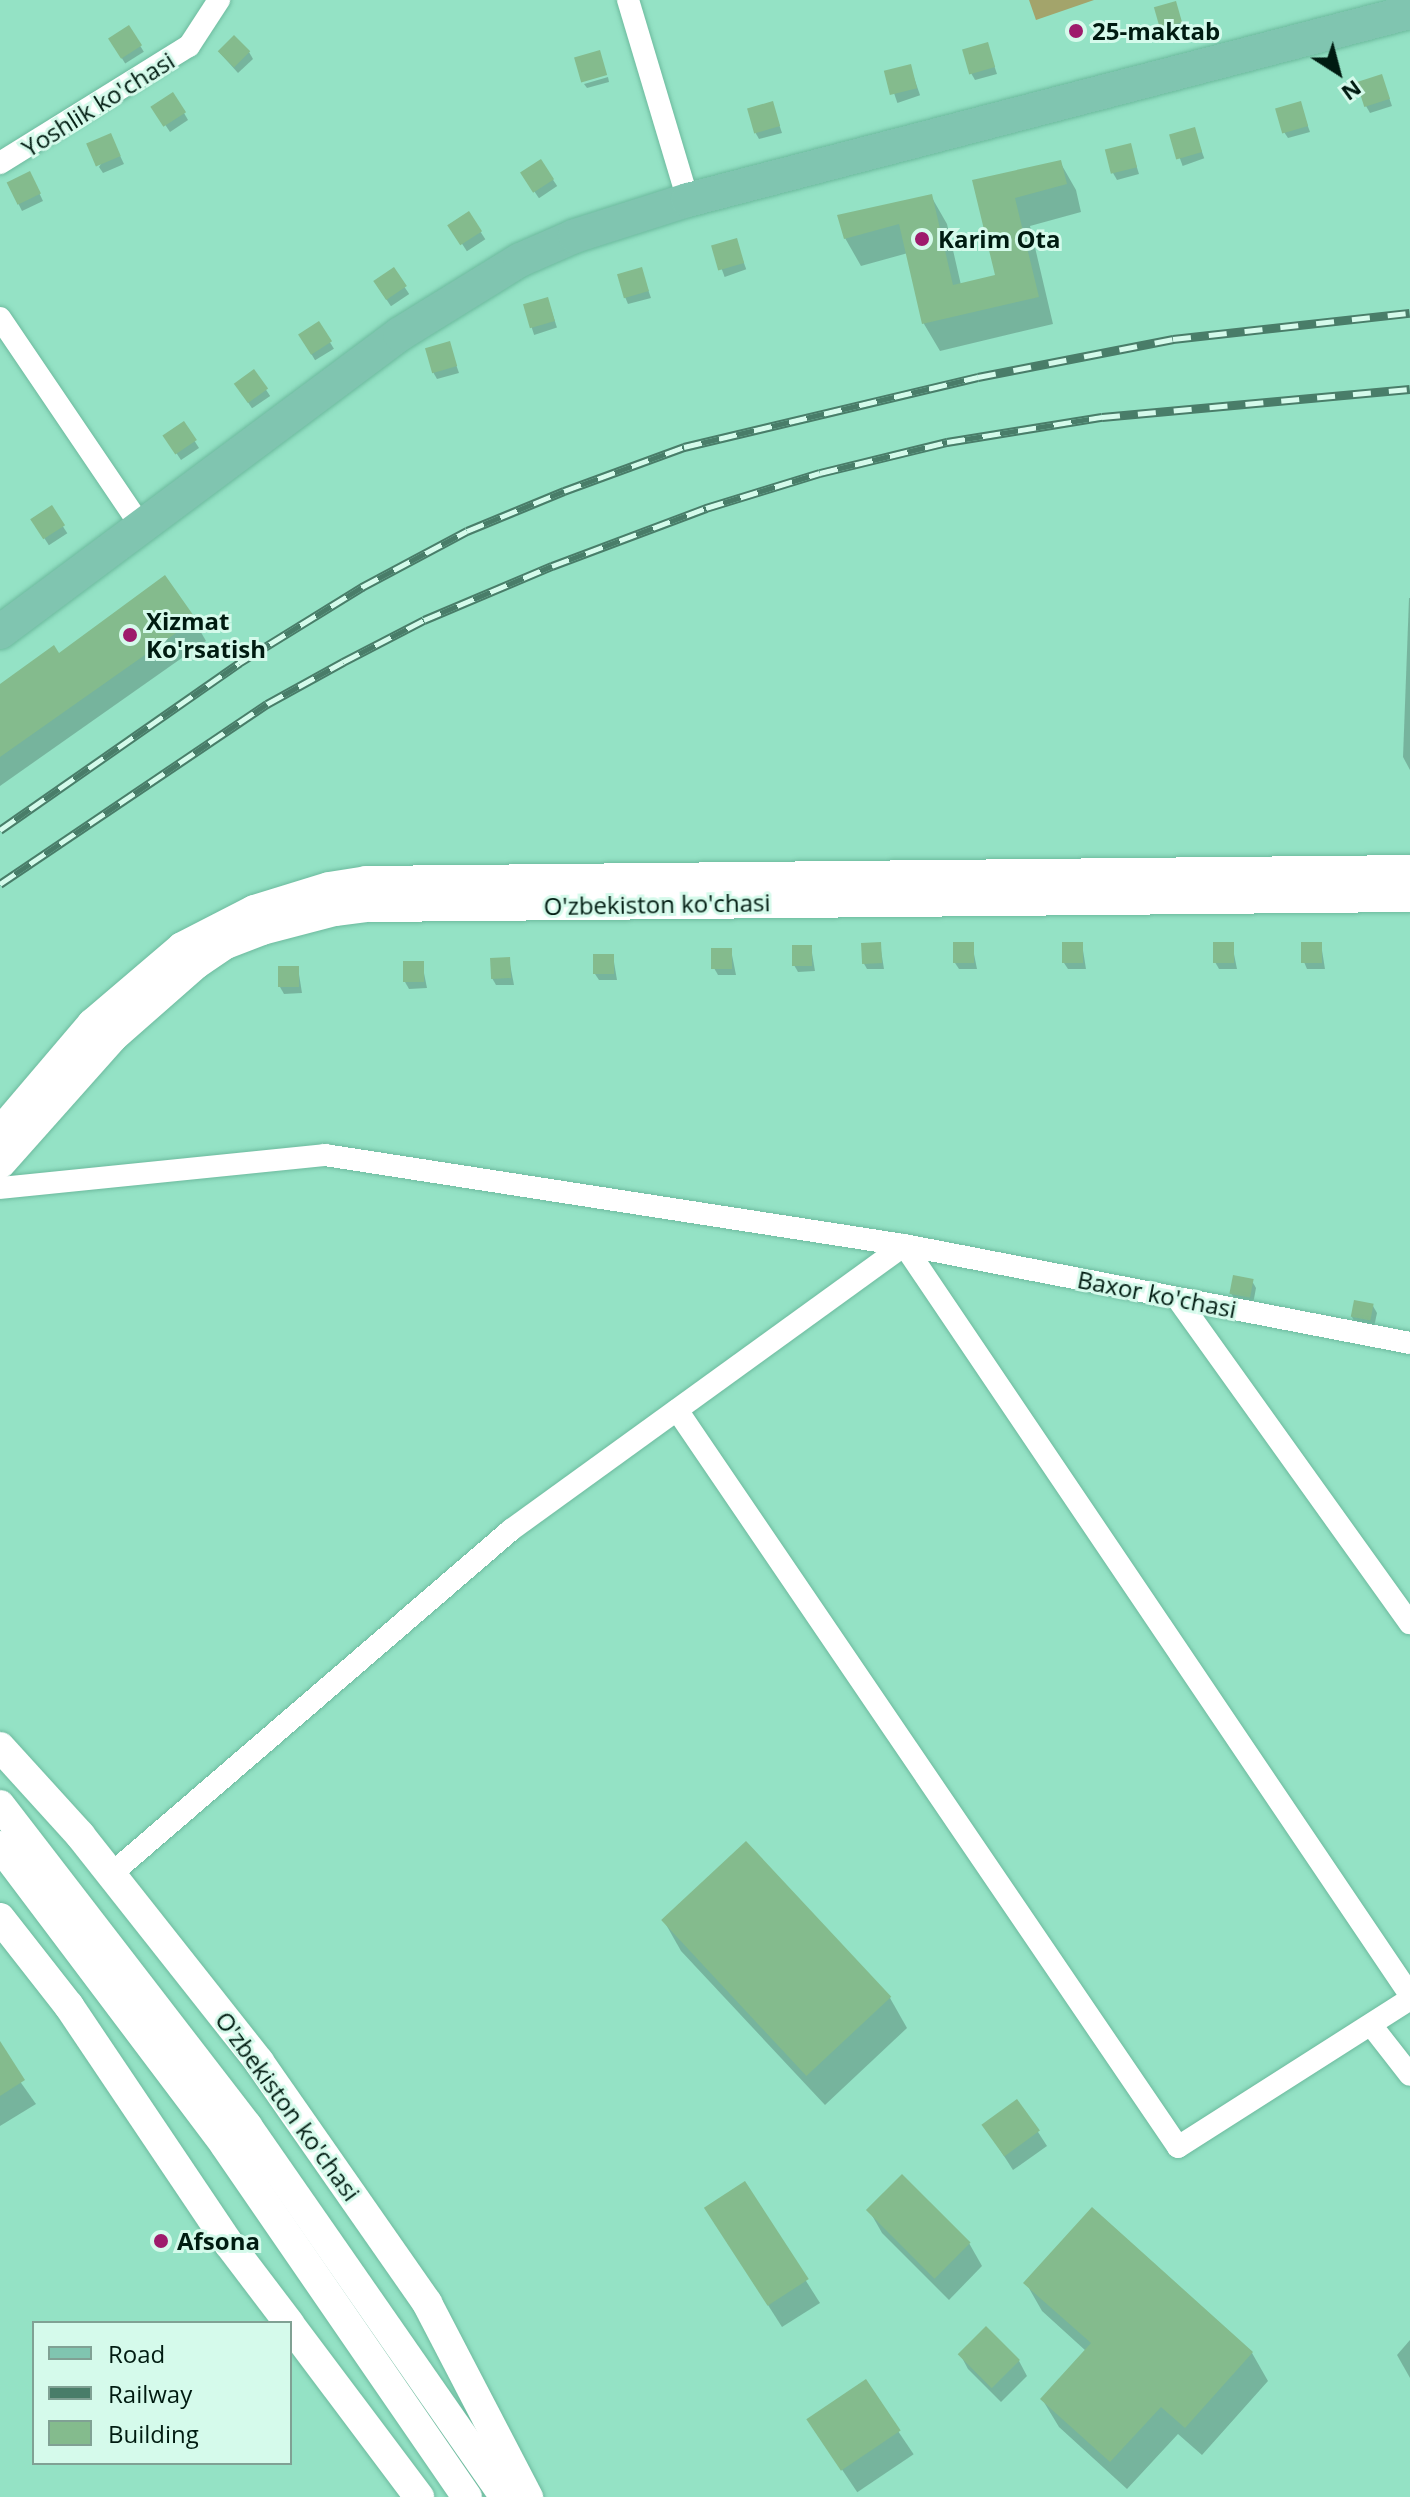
<!DOCTYPE html>
<style>
body{margin:0}
#map{position:relative;width:1410px;height:2497px;overflow:hidden;background:#94e2c5;font-family:"Open Sans",sans-serif}
div>[style]{position:absolute}
[style*='--x']{left:calc(var(--x)*1px);top:calc(var(--y)*1px);width:calc(var(--w)*1px);rotate:calc(var(--a)*1deg)}
.green>*{inset:0;background:#a3a46b}
.shadow>*{inset:0;background:#0003;transform-origin:0 0}
.building>*{inset:0;background:#84bb8d;transform-origin:0 0}
.roads{filter:drop-shadow(0 0 2px #6dba9e) drop-shadow(0 0 2px #6dba9e)}
.street>*{height:22px;margin:-11px;padding:0 11px;transform-origin:11px;border-radius:11px;background:#fff}
.secondary>*{height:30px;margin:-15px;padding:0 15px;transform-origin:15px;border-radius:15px;background:#fff}
.primary>*{height:34px;margin:-17px;padding:0 17px;transform-origin:17px;border-radius:17px;background:#80c5b0}
.rail>*{height:9px;margin-top:-4.5px;transform-origin:0;background:repeating-linear-gradient(90deg,#d5faeb 0 18px,#497d69 0 36px);box-sizing:border-box;border-block:2px solid #497d69}
.dots>*{width:22px;height:22px;translate:-50% -50%;box-sizing:border-box;border:4px solid #d5faeb;border-radius:50%}
span{translate:-50% -50%;white-space:nowrap;text-align:center;line-height:1.15;-webkit-text-stroke:6px #d5faeb;paint-order:stroke}
.poi-label{font-size:24px;color:#001b11;font-weight:700}
.left{translate:0 -50%;text-align:left}
.street-label{font-size:24px;color:#001b11}
.legend{position:absolute;left:32px;top:2321px;width:260px;height:144px;box-sizing:border-box;background:#d5faeb;border:2px solid #80a194;margin:0;padding:10px 14px;list-style:none;font-size:24px;color:#001b11}
.legend li{display:flex;align-items:center;gap:16px;height:40px}
.legend b{width:40px;border:2px solid #80a194}
.north{position:absolute;left:1298px;top:32px;width:80px;height:80px;-webkit-text-stroke:6px #d5faeb;paint-order:stroke;rotate:144deg;font-size:22px;font-weight:700;line-height:32px;text-align:center;color:#001b11}
.north::after{content:'';display:block;margin:auto;width:28px;height:36px;background:#001b11;clip-path:polygon(50% 0,100% 100%,50% 72%,0 100%)}
</style>
<div id="map">
<div class="green">
<i style="clip-path:polygon(1029px 0,1094px 0,1036px 20px)"></i>
</div>
<div class="shadow">
<i style="left:1175px;top:3px;width:28px;height:20px;rotate:71deg"></i>
<i style="left:129px;top:28px;width:28px;height:22px;rotate:58deg"></i>
<i style="clip-path:polygon(987px 44px,997px 74px,975px 80px,971px 73px)"></i>
<i style="clip-path:polygon(249px 52px,253px 59px,238px 73px,220px 53px)"></i>
<i style="left:910px;top:66px;width:31px;height:24px;rotate:71deg"></i>
<i style="clip-path:polygon(608px 77px,609px 82px,587px 88px,584px 84px)"></i>
<i style="clip-path:polygon(1382px 77px,1392px 106px,1370px 113px,1366px 106px)"></i>
<i style="clip-path:polygon(772px 103px,782px 133px,759px 139px,755px 132px)"></i>
<i style="clip-path:polygon(1300px 104px,1310px 132px,1288px 138px,1284px 132px)"></i>
<i style="clip-path:polygon(184px 113px,188px 120px,170px 132px,158px 114px)"></i>
<i style="left:1194px;top:130px;width:30px;height:23px;rotate:70deg"></i>
<i style="clip-path:polygon(114px 143px,124px 164px,103px 173px,99px 167px)"></i>
<i style="clip-path:polygon(1130px 145px,1139px 174px,1117px 180px,1113px 173px)"></i>
<i style="left:541px;top:162px;width:29px;height:22px;rotate:56deg"></i>
<i style="clip-path:polygon(1060px 162px,1076px 190px,1081px 212px,1030px 226px,1053px 324px,940px 351px,924px 324px,908px 253px,861px 266px,845px 238px,931px 196px,947px 224px,961px 285px,997px 277px,975px 181px)"></i>
<i style="clip-path:polygon(33px 180px,43px 201px,22px 211px,8px 183px)"></i>
<i style="left:469px;top:214px;width:30px;height:22px;rotate:57deg"></i>
<i style="left:736px;top:241px;width:30px;height:23px;rotate:70deg"></i>
<i style="clip-path:polygon(641px 269px,651px 298px,628px 304px,625px 297px)"></i>
<i style="left:393px;top:270px;width:29px;height:22px;rotate:56deg"></i>
<i style="left:548px;top:300px;width:29px;height:24px;rotate:72deg"></i>
<i style="left:319px;top:324px;width:29px;height:22px;rotate:59deg"></i>
<i style="clip-path:polygon(449px 344px,459px 373px,437px 379px,433px 372px)"></i>
<i style="left:254px;top:372px;width:29px;height:22px;rotate:56deg"></i>
<i style="clip-path:polygon(183px 423px,199px 448px,181px 460px,169px 442px)"></i>
<i style="left:51px;top:508px;width:30px;height:22px;rotate:57deg"></i>
<i style="clip-path:polygon(1409px 598px,1410px 598px,1410px 770px,1403px 757px)"></i>
<i style="clip-path:polygon(194px 620px,206px 641px,0 786px,0 687px,59px 656px)"></i>
<i style="clip-path:polygon(880px 944px,884px 969px,867px 969px,863px 962px)"></i>
<i style="clip-path:polygon(972px 944px,977px 969px,959px 969px,955px 963px)"></i>
<i style="clip-path:polygon(1082px 944px,1086px 969px,1068px 969px,1064px 963px)"></i>
<i style="clip-path:polygon(1232px 944px,1237px 969px,1219px 969px,1215px 962px)"></i>
<i style="clip-path:polygon(1321px 944px,1325px 969px,1307px 969px,1304px 962px)"></i>
<i style="clip-path:polygon(811px 947px,815px 971px,798px 972px,794px 965px)"></i>
<i style="clip-path:polygon(731px 950px,736px 975px,718px 975px,714px 968px)"></i>
<i style="clip-path:polygon(613px 956px,617px 980px,599px 980px,595px 974px)"></i>
<i style="clip-path:polygon(509px 959px,514px 985px,496px 985px,492px 978px)"></i>
<i style="clip-path:polygon(422px 963px,427px 988px,409px 989px,405px 982px)"></i>
<i style="clip-path:polygon(298px 968px,302px 993px,284px 994px,280px 987px)"></i>
<i style="clip-path:polygon(1252px 1281px,1256px 1288px,1253px 1304px,1235px 1300px,1231px 1293px)"></i>
<i style="clip-path:polygon(1373px 1306px,1377px 1313px,1374px 1327px,1356px 1324px,1352px 1317px)"></i>
<i style="clip-path:polygon(746px 1844px,890px 1998px,907px 2028px,825px 2105px,681px 1951px,664px 1921px)"></i>
<i style="clip-path:polygon(0 2053px,36px 2104px,0 2126px)"></i>
<i style="clip-path:polygon(984px 2125px,1038px 2132px,1047px 2146px,1013px 2170px)"></i>
<i style="clip-path:polygon(744px 2183px,820px 2303px,782px 2327px,720px 2230px)"></i>
<i style="clip-path:polygon(869px 2210px,969px 2243px,982px 2266px,949px 2300px,882px 2233px)"></i>
<i style="clip-path:polygon(1026px 2283px,1252px 2353px,1268px 2381px,1202px 2455px,1178px 2434px,1127px 2489px,1059px 2427px,1042px 2399px,1086px 2351px,1042px 2311px)"></i>
<i style="clip-path:polygon(1410px 2340px,1410px 2378px,1397px 2355px)"></i>
<i style="clip-path:polygon(960px 2354px,1019px 2361px,1027px 2376px,1001px 2402px,968px 2369px)"></i>
<i style="left:865px;top:2382px;width:87px;height:68px;rotate:56deg"></i>
</div>
<div class="building">
<i style="left:1176px;top:1px;width:22px;height:23px;rotate:74deg"></i>
<i style="left:129px;top:25px;width:24px;height:25px;rotate:57deg"></i>
<i style="left:234px;top:35px;width:23px;height:23px;rotate:45deg"></i>
<i style="left:988px;top:42px;width:26px;height:27px;rotate:74deg"></i>
<i style="left:600px;top:50px;width:26px;height:27px;rotate:74deg"></i>
<i style="left:911px;top:64px;width:25px;height:28px;rotate:76deg"></i>
<i style="left:1382px;top:74px;width:26px;height:27px;rotate:72deg"></i>
<i style="left:173px;top:92px;width:24px;height:27px;rotate:57deg"></i>
<i style="left:773px;top:101px;width:26px;height:27px;rotate:74deg"></i>
<i style="left:1301px;top:101px;width:26px;height:27px;rotate:74deg"></i>
<i style="left:1195px;top:127px;width:26px;height:27px;rotate:74deg"></i>
<i style="left:111px;top:133px;width:25px;height:27px;rotate:67deg"></i>
<i style="left:1131px;top:143px;width:25px;height:27px;rotate:76deg"></i>
<i style="left:541px;top:159px;width:24px;height:25px;rotate:57deg"></i>
<i style="clip-path:polygon(1061px 160px,1067px 184px,1015px 198px,1039px 297px,922px 324px,899px 224px,844px 239px,837px 215px,932px 194px,953px 285px,995px 275px,972px 180px)"></i>
<i style="left:30px;top:171px;width:25px;height:26px;rotate:64deg"></i>
<i style="left:469px;top:211px;width:24px;height:26px;rotate:57deg"></i>
<i style="left:737px;top:238px;width:26px;height:27px;rotate:74deg"></i>
<i style="left:394px;top:267px;width:23px;height:25px;rotate:56deg"></i>
<i style="left:642px;top:267px;width:25px;height:26px;rotate:74deg"></i>
<i style="left:548px;top:297px;width:25px;height:26px;rotate:74deg"></i>
<i style="left:319px;top:321px;width:24px;height:25px;rotate:57deg"></i>
<i style="left:450px;top:341px;width:26px;height:26px;rotate:74deg"></i>
<i style="left:254px;top:369px;width:24px;height:25px;rotate:54deg"></i>
<i style="left:184px;top:421px;width:23px;height:26px;rotate:56deg"></i>
<i style="left:52px;top:505px;width:24px;height:26px;rotate:57deg"></i>
<i style="clip-path:polygon(165px 575px,196px 619px,0 757px,0 684px,54px 645px,59px 653px)"></i>
<i style="left:881px;top:942px;width:21px;height:20px;rotate:87deg"></i>
<i style="left:953px;top:942px;width:21px;height:21px"></i>
<i style="left:1062px;top:942px;width:21px;height:21px"></i>
<i style="left:1213px;top:942px;width:21px;height:21px"></i>
<i style="left:1301px;top:942px;width:21px;height:21px"></i>
<i style="left:792px;top:945px;width:20px;height:21px"></i>
<i style="left:711px;top:948px;width:21px;height:21px"></i>
<i style="left:593px;top:954px;width:21px;height:20px"></i>
<i style="left:510px;top:957px;width:21px;height:20px;rotate:87deg"></i>
<i style="left:424px;top:961px;width:21px;height:21px;rotate:90deg"></i>
<i style="left:278px;top:966px;width:21px;height:21px"></i>
<i style="left:1233px;top:1275px;width:21px;height:19px;rotate:11deg"></i>
<i style="left:1354px;top:1300px;width:20px;height:17px;rotate:11deg"></i>
<i style="left:746px;top:1841px;width:213px;height:116px;rotate:47deg"></i>
<i style="clip-path:polygon(0 2041px,25px 2080px,0 2096px)"></i>
<i style="left:1017px;top:2099px;width:39px;height:44px;rotate:54deg"></i>
<i style="left:902px;top:2174px;width:97px;height:51px;rotate:45deg"></i>
<i style="left:745px;top:2181px;width:117px;height:49px;rotate:57deg"></i>
<i style="clip-path:polygon(1092px 2207px,1253px 2352px,1185px 2428px,1161px 2407px,1110px 2462px,1040px 2399px,1091px 2343px,1023px 2283px)"></i>
<i style="left:986px;top:2326px;width:48px;height:40px;rotate:45deg"></i>
<i style="left:866px;top:2379px;width:62px;height:72px;rotate:56deg"></i>
</div>
<div class="roads">
<div class="street">
<i style="--x:628;--y:0;--w:209;--a:73.3"></i>
<i style="--x:0;--y:163;--w:222;--a:-31.8"></i>
<i style="--x:189;--y:46;--w:55;--a:-56.9"></i>
<i style="--x:0;--y:318;--w:250;--a:55.9"></i>
<i style="--x:0;--y:1188;--w:327;--a:-5.8"></i>
<i style="--x:325;--y:1155;--w:586;--a:8.84"></i>
<i style="--x:904;--y:1245;--w:905;--a:55.99"></i>
<i style="--x:1177;--y:1298;--w:400;--a:54.4"></i>
<i style="--x:677;--y:1410;--w:891;--a:55.79"></i>
<i style="--x:1178;--y:2147;--w:275;--a:-32.5"></i>
<i style="--x:110;--y:1875;--w:529;--a:-40.71"></i>
<i style="--x:511;--y:1530;--w:485;--a:-35.9"></i>
<i style="--x:904;--y:1245;--w:515;--a:10.96"></i>
<i style="--x:1371;--y:2025;--w:63;--a:52"></i>
</div>
<div class="secondary">
<i style="--x:0;--y:1132;--w:142;--a:-49.6"></i>
<i style="--x:92;--y:1024;--w:118;--a:-40.5"></i>
<i style="--x:182;--y:947;--w:81;--a:-27.2"></i>
<i style="--x:254;--y:910;--w:78;--a:-17"></i>
<i style="--x:329;--y:887;--w:37;--a:-9"></i>
<i style="--x:366;--y:881;--w:1044;--a:-0.6"></i>
<i style="--x:0;--y:1164;--w:170;--a:-48.3"></i>
<i style="--x:113;--y:1037;--w:111;--a:-41.3"></i>
<i style="--x:196;--y:964;--w:36;--a:-34"></i>
<i style="--x:226;--y:944;--w:39;--a:-21"></i>
<i style="--x:262;--y:930;--w:75;--a:-14.6"></i>
<i style="--x:335;--y:911;--w:35;--a:-7"></i>
<i style="--x:370;--y:907;--w:1040;--a:-0.55"></i>
<i style="--x:0;--y:1747;--w:119;--a:47.7"></i>
<i style="--x:80;--y:1835;--w:289;--a:51.7"></i>
<i style="--x:259;--y:2062;--w:294;--a:55.1"></i>
<i style="--x:427;--y:2303;--w:219;--a:62.5"></i>
<i style="--x:0;--y:1805;--w:405;--a:52.4"></i>
<i style="--x:247;--y:2126;--w:452;--a:55.2"></i>
<i style="--x:0;--y:1846;--w:374;--a:53"></i>
<i style="--x:225;--y:2145;--w:427;--a:55.5"></i>
<i style="--x:0;--y:1918;--w:112;--a:51.9"></i>
<i style="--x:69;--y:2006;--w:287;--a:56.1"></i>
<i style="--x:229;--y:2244;--w:99;--a:52.8"></i>
<i style="--x:290;--y:2325;--w:215;--a:53.1"></i>
</div>
<div class="primary">
<i style="--x:0;--y:632;--w:499;--a:-36.7"></i>
<i style="--x:400;--y:334;--w:141;--a:-31.7"></i>
<i style="--x:520;--y:260;--w:60;--a:-23.6"></i>
<i style="--x:575;--y:236;--w:119;--a:-17.7"></i>
<i style="--x:688;--y:200;--w:746;--a:-14.6"></i>
</div>
</div>
<div class="rail">
<i style="--x:0;--y:830;--w:292;--a:-34.9"></i>
<i style="--x:239;--y:663;--w:145;--a:-31.7"></i>
<i style="--x:362;--y:587;--w:119;--a:-28.1"></i>
<i style="--x:467;--y:531;--w:105;--a:-22.4"></i>
<i style="--x:564;--y:491;--w:128;--a:-20.1"></i>
<i style="--x:684;--y:447;--w:302;--a:-13.4"></i>
<i style="--x:978;--y:377;--w:199;--a:-11"></i>
<i style="--x:1173;--y:339;--w:238;--a:-6.3"></i>
<i style="--x:0;--y:884;--w:322;--a:-34"></i>
<i style="--x:267;--y:704;--w:87;--a:-28.9"></i>
<i style="--x:343;--y:662;--w:91;--a:-27.4"></i>
<i style="--x:424;--y:620;--w:139;--a:-22.9"></i>
<i style="--x:552;--y:566;--w:165;--a:-20.6"></i>
<i style="--x:706;--y:508;--w:119;--a:-17.1"></i>
<i style="--x:820;--y:473;--w:131;--a:-13.7"></i>
<i style="--x:947;--y:442;--w:157;--a:-9.2"></i>
<i style="--x:1102;--y:417;--w:309;--a:-5.2"></i>
</div>
<div class="dots">
<i style="left:1076px;top:31px;background:#9e1b6c"></i>
<i style="left:922px;top:239px;background:#9e1b6c"></i>
<i style="left:130px;top:635px;background:#9e1b6c"></i>
<i style="left:161px;top:2241px;background:#9e1b6c"></i>
</div>
<div class="poi-label">
<span class="left" style="left:1092px;top:31px">25-maktab</span>
<span class="left" style="left:938px;top:239px">Karim Ota</span>
<span class="left" style="left:146px;top:635px">Xizmat<br>Ko'rsatish</span>
<span class="left" style="left:177px;top:2241px">Afsona</span>
</div>
<div class="street-label">
<span style="left:98px;top:104px;rotate:-32deg">Yoshlik ko'chasi</span>
<span style="left:657px;top:904px;rotate:-1deg">O'zbekiston ko'chasi</span>
<span style="left:1157px;top:1294px;rotate:11deg">Baxor ko'chasi</span>
<span style="left:288px;top:2106px;rotate:54deg">O'zbekiston ko'chasi</span>
</div>
<ul class="legend">
<li><b style="height:10px;background:#80c5b0"></b>Road</li>
<li><b style="height:10px;background:#497d69"></b>Railway</li>
<li><b style="height:22px;background:#84bb8d"></b>Building</li>
</ul>
<div class="north">N</div>
</div>
